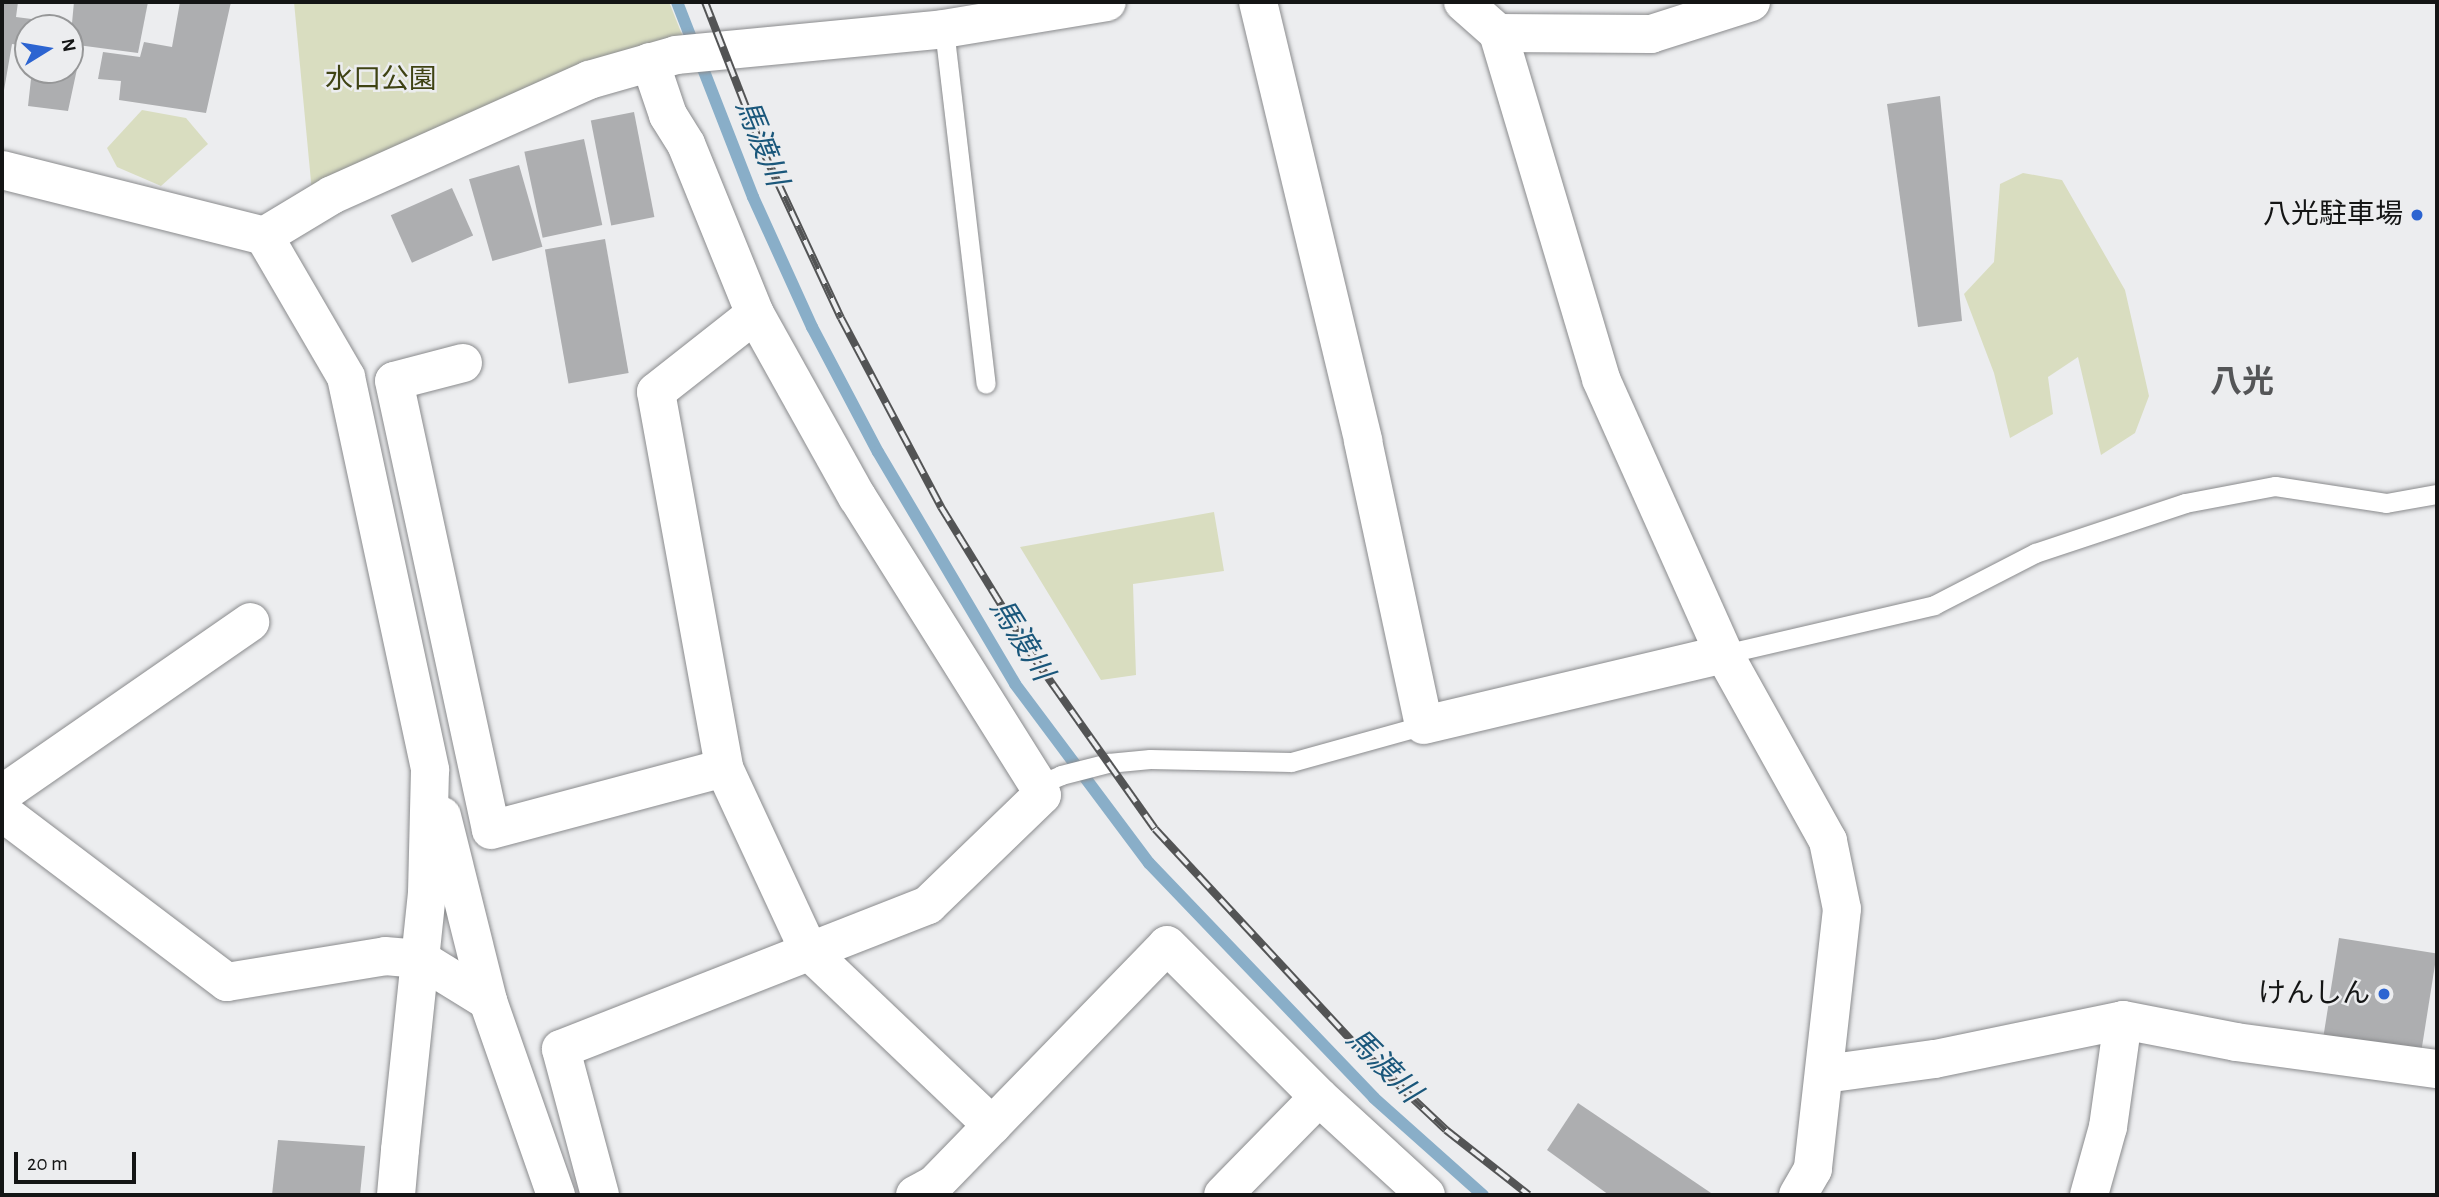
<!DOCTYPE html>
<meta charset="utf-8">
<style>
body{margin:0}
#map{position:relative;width:2439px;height:1197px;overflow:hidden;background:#ecedef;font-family:"Alegreya Sans","Noto Sans JP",sans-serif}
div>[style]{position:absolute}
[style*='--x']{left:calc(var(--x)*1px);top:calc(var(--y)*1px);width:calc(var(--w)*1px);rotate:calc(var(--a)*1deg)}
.green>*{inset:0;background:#d9ddc0}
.stream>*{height:12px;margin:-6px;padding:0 6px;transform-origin:6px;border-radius:6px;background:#89aec8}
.building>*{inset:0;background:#adaeb0;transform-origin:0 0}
.roads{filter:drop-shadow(0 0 2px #8a8b8d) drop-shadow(0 0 2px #8a8b8d)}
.lane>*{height:19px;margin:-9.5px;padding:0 9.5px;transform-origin:9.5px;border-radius:9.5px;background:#fff}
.street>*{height:38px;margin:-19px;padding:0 19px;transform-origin:19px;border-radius:19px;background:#fff}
.secondary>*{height:38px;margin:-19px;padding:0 19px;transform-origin:19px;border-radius:19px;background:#fff}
.rail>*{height:8px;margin-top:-4px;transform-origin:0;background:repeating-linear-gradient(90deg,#ecedef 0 16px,#535455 0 32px);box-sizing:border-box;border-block:2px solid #535455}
.dots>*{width:19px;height:19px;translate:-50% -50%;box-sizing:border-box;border:4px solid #ecedef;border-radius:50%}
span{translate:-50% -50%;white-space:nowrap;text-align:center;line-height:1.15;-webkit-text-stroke:5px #ecedef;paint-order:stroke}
.park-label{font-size:28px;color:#3f4314}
.poi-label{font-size:28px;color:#141515}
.right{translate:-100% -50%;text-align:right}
.water-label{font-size:30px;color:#1a577b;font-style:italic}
.quarter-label{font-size:32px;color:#545557;font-weight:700}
.frame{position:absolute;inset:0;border:4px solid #141515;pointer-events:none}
.north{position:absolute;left:14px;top:14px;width:70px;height:70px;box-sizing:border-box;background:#ecedef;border:2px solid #969798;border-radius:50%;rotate:79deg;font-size:19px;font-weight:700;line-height:28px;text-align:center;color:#141515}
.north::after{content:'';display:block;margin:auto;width:24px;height:32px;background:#2c64d1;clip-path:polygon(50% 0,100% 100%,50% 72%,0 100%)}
.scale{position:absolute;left:14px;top:1152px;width:122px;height:32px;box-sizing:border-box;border:4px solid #141515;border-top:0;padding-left:9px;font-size:21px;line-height:24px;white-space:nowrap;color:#141515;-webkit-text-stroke:5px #ecedef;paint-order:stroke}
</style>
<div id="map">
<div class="green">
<i style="clip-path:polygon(294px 2px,669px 2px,687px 47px,312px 192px)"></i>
<i style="clip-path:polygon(142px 110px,186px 118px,208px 144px,161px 186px,117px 167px,107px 148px)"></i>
<i style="clip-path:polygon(2023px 173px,2062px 180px,2125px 290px,2149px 396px,2135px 433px,2101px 455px,2078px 357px,2048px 377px,2053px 414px,2010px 438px,1994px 373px,1964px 294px,1994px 262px,2000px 184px)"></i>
<i style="clip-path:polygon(1214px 512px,1224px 571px,1133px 584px,1136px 675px,1101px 680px,1020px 547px)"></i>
</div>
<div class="stream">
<i style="--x:677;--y:2;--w:209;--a:68.7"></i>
<i style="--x:753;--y:197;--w:143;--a:65.6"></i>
<i style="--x:812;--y:327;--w:141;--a:62.2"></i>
<i style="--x:878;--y:452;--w:269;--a:59.4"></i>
<i style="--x:1015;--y:684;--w:224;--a:53.2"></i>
<i style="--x:1149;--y:863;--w:325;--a:46.2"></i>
<i style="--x:1374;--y:1098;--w:146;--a:41.7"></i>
</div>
<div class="building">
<i style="clip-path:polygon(2px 2px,18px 2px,16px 17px,55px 22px,54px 28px,28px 28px,28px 46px,12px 44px,3px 96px)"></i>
<i style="clip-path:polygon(74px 2px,148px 2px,138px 53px,70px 44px)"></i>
<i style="clip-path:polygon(180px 2px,231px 2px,206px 113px,119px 100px,121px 81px,98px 79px,103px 52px,140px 57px,144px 42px,172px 47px)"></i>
<i style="clip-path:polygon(70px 54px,80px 55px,68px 111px,28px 106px,32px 70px,70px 70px)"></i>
<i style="clip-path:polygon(1940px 96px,1962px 321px,1918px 327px,1887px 104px)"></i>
<i style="left:634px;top:112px;width:107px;height:44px;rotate:79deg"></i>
<i style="left:584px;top:139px;width:88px;height:61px;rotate:78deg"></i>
<i style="left:519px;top:165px;width:85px;height:52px;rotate:74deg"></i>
<i style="left:452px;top:188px;width:52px;height:67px;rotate:66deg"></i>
<i style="left:605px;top:239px;width:136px;height:61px;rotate:80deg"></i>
<i style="left:2339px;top:938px;width:99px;height:99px;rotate:9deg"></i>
<i style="clip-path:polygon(1578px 1103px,1714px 1195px,1609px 1195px,1547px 1150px)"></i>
<i style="clip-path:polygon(278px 1140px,365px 1146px,360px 1195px,272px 1195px)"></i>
</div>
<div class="roads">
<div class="lane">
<i style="--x:944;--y:29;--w:357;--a:83.3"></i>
<i style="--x:1724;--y:654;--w:216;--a:-13.1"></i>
<i style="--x:1934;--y:605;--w:114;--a:-27.2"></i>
<i style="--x:2035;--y:553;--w:158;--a:-18.4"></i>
<i style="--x:2185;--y:503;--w:92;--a:-10.7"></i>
<i style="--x:2275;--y:486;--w:112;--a:8.7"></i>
<i style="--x:2386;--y:503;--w:52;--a:-10"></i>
<i style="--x:1038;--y:785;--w:25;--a:-23"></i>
<i style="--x:1061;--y:775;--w:49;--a:-14.3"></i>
<i style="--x:1108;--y:763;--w:42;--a:-5.4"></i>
<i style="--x:1150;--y:759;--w:141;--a:1.2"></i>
<i style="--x:1291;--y:762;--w:138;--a:-15.5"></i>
</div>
<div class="street">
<i style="--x:1258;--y:2;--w:451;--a:76.5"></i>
<i style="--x:1363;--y:441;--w:290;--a:77.9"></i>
<i style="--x:1424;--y:725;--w:308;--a:-13.3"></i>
<i style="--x:1463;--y:2;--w:47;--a:41.5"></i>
<i style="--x:1498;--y:33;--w:361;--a:73.4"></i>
<i style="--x:1601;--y:379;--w:301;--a:65.9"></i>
<i style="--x:1724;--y:654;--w:214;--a:60.9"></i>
<i style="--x:1828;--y:841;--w:69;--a:78.4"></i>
<i style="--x:1842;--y:909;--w:262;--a:96.4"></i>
<i style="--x:1813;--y:1169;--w:30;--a:120"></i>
<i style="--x:1498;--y:33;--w:153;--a:0.4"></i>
<i style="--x:1651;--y:34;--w:105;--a:-17.7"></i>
<i style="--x:2;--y:170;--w:270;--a:14.1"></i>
<i style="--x:264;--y:236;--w:79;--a:-31.1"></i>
<i style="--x:332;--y:195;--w:282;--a:-24.1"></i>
<i style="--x:589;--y:80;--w:91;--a:-16"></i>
<i style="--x:676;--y:55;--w:269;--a:-5.5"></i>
<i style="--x:944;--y:29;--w:165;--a:-9.4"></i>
<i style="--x:264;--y:236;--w:163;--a:59.8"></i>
<i style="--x:346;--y:377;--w:402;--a:77.9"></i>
<i style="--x:430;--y:770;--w:123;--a:91.4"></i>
<i style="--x:427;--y:893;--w:258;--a:96"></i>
<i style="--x:755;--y:314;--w:126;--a:141.8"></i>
<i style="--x:656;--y:392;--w:382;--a:79.7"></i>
<i style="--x:724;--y:768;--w:202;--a:65.1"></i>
<i style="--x:809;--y:951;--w:253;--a:43.6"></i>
<i style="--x:463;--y:363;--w:71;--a:165.4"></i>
<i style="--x:394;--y:381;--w:459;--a:77.8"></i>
<i style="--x:491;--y:830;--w:241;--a:-14.9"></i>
<i style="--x:2;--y:794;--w:302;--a:-34.7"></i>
<i style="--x:2;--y:812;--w:282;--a:37.1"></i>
<i style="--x:227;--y:982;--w:160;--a:-9.3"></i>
<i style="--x:385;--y:956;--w:35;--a:5"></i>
<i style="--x:420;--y:959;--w:80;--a:31.7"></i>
<i style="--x:488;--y:1001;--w:206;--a:70.7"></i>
<i style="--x:442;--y:816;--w:191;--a:76"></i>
<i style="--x:1825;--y:1074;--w:111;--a:-7.8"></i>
<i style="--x:1935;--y:1059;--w:192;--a:-11.7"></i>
<i style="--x:2123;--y:1020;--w:115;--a:11"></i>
<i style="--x:2236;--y:1042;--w:203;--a:7.7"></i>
<i style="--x:600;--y:1195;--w:151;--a:-105"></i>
<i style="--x:561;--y:1049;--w:394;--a:-21.4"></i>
<i style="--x:928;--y:905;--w:158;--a:-44"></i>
<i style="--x:1042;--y:795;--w:11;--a:-112"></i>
<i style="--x:1038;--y:785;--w:340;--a:-122.1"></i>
<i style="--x:857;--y:497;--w:210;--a:-119.1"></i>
<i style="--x:755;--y:314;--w:183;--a:-112.1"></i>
<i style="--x:686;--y:144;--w:34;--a:-122"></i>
<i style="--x:668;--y:115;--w:56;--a:-108.8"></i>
<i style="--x:915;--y:1195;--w:21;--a:-28"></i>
<i style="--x:934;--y:1185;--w:334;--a:-45.8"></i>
<i style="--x:1167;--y:945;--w:215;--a:45"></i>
<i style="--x:1319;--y:1097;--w:145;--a:42.5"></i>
<i style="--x:1223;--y:1195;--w:137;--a:-45.6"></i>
<i style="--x:2089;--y:1195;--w:71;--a:-74.4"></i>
<i style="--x:2108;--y:1127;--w:108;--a:-82"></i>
</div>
<div class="secondary">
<i style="--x:396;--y:1195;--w:45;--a:-84.9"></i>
</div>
</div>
<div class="rail">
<i style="--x:705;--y:2;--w:162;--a:68.7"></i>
<i style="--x:764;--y:153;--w:182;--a:65"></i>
<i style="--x:841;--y:318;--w:214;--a:62.1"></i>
<i style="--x:941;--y:507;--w:177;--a:58.4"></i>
<i style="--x:1034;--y:658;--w:209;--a:54.7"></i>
<i style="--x:1155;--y:829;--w:291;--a:47.1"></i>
<i style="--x:1353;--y:1042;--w:128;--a:43.4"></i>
<i style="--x:1446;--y:1130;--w:105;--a:38.1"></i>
</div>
<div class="dots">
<i style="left:2417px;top:215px;background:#2c64d1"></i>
<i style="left:2384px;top:994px;background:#2c64d1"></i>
</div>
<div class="park-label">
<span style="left:381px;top:80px">水口公園</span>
</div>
<div class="poi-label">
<span class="right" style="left:2403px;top:215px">八光駐車場</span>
<span class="right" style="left:2370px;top:994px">けんしん</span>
</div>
<div class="water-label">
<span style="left:761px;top:143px;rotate:68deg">馬渡川</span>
<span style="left:1021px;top:640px;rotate:58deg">馬渡川</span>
<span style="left:1383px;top:1066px;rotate:45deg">馬渡川</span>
</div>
<div class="quarter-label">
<span style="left:2242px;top:382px">八光</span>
</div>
<div class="frame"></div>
<div class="north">N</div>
<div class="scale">20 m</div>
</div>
